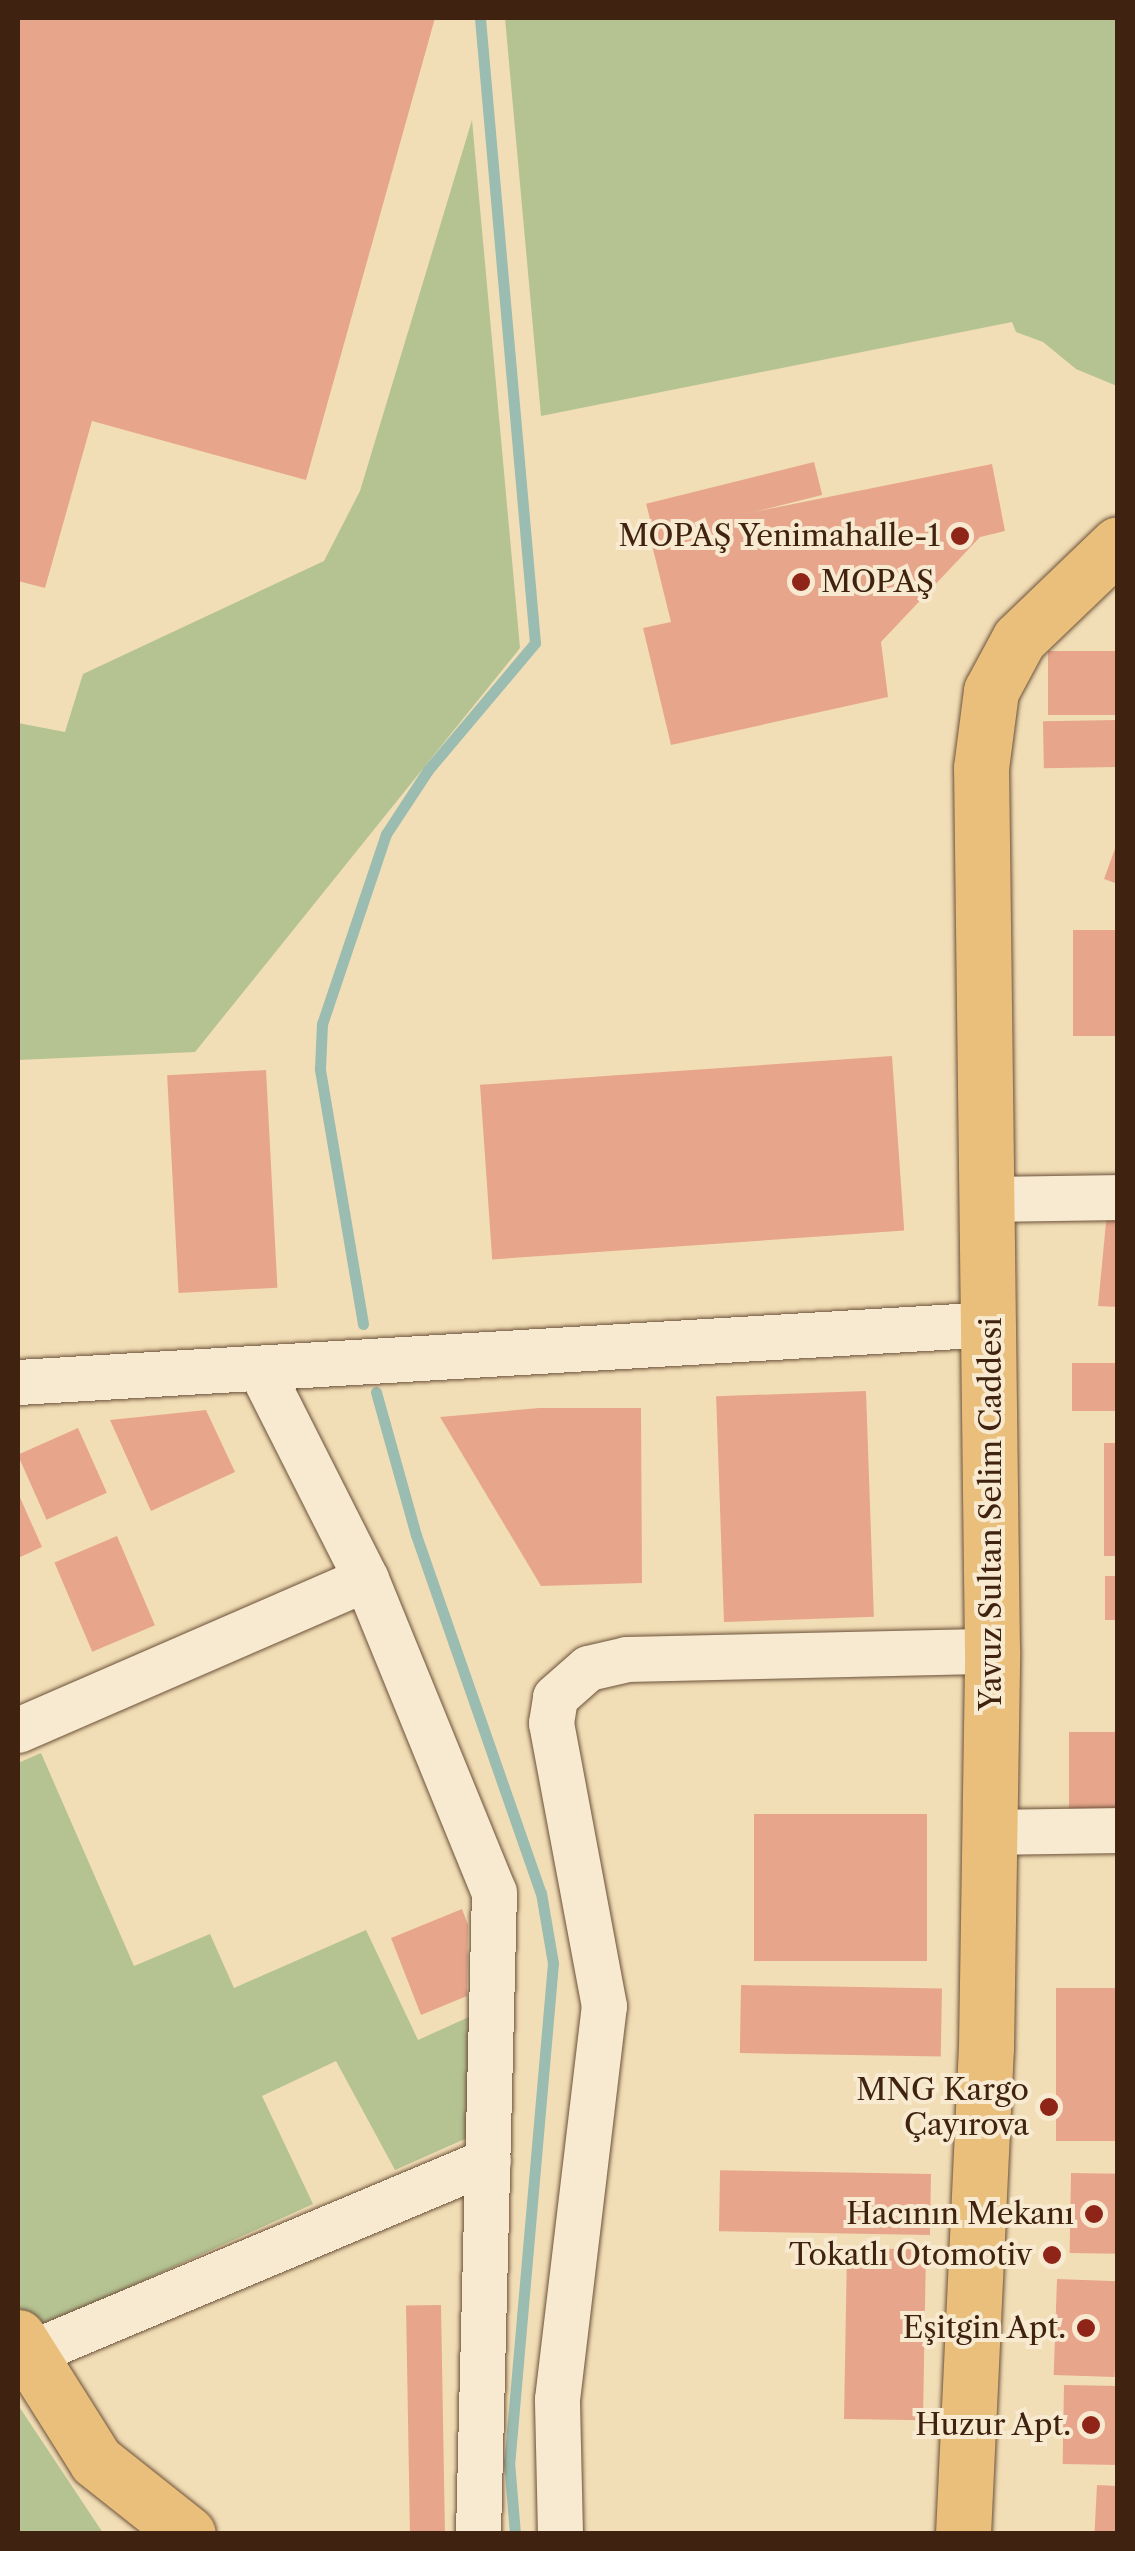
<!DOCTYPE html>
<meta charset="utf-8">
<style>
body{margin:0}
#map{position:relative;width:1135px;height:2551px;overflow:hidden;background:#f2deb6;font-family:"Libre Caslon Text",serif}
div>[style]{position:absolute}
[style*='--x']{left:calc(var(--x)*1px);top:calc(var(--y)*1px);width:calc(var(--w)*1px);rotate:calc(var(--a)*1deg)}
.green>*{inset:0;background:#b5c292}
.stream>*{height:11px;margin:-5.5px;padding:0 5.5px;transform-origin:5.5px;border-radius:5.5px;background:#9bbcb0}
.building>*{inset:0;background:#e7a68c;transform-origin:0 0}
.roads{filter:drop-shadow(0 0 2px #6c5139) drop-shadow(0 0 2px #6c5139)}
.minor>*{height:45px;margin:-22.5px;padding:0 22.5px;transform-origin:22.5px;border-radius:22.5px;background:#f7ead0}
.major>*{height:55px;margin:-27.5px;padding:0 27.5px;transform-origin:27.5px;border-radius:27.5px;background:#e9bf7b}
.dots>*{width:28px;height:28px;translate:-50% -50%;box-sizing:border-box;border:5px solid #f7ead0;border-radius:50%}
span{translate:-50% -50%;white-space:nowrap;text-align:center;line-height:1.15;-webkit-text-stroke:8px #f7ead0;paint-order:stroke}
.poi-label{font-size:30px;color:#3f220f}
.right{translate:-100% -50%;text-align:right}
.left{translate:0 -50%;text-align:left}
.street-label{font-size:30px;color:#3f220f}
.frame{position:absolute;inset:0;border:20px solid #3f220f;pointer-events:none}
</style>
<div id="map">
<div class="green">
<i style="clip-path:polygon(505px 18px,1117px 18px,1117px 386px,1076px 369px,1043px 342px,1016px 332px,1012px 322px,541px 416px)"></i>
<i style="clip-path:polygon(472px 120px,520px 648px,195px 1052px,18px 1060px,18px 723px,65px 732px,83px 674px,324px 561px,360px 491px)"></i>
<i style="clip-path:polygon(41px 1753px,134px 1966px,210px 1934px,234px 1988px,366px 1930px,418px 2040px,480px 2012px,476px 2134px,395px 2170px,336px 2061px,262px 2096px,313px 2204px,32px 2331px,18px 2306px,18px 1763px)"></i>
<i style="clip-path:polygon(18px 2405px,103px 2533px,19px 2533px)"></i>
</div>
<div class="stream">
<i style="--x:363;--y:1324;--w:259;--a:-99.6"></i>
<i style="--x:320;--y:1069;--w:45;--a:-87.5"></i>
<i style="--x:322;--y:1024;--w:200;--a:-71.4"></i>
<i style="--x:386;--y:834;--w:77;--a:-56.7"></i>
<i style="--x:428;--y:770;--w:166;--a:-49.9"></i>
<i style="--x:535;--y:643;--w:627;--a:-95.03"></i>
<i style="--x:376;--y:1392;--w:148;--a:74.4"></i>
<i style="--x:416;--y:1535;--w:379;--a:70.8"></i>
<i style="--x:541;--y:1893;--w:71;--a:80.3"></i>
<i style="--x:553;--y:1963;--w:500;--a:95"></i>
<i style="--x:509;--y:2461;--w:73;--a:85.3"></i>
</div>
<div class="building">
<i style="clip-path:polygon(18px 18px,435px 18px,306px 480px,92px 421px,45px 588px,18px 581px)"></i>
<i style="left:814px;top:462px;width:34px;height:173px;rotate:76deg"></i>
<i style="clip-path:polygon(992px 464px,1005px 531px,980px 537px,881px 642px,888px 697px,671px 745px,643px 628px,671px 622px,649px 533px)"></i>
<i style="left:1118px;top:651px;width:64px;height:70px;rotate:90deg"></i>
<i style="left:1117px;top:720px;width:47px;height:74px;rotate:89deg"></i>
<i style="clip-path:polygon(1117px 843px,1118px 843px,1118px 884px,1104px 879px)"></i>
<i style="left:1073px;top:930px;width:45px;height:106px"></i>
<i style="left:892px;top:1056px;width:175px;height:413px;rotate:86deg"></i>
<i style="left:266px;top:1070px;width:218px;height:99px;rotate:87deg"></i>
<i style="clip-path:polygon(1107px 1212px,1118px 1212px,1118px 1307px,1098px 1306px)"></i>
<i style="left:1072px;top:1363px;width:45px;height:48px"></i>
<i style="left:866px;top:1391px;width:226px;height:150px;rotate:88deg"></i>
<i style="clip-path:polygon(539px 1408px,641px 1408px,642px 1583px,541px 1586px,440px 1417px)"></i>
<i style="clip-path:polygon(206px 1410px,235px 1472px,151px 1511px,110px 1420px)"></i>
<i style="left:78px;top:1428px;width:71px;height:66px;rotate:66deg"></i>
<i style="left:1104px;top:1443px;width:14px;height:113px"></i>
<i style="clip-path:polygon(18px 1493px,42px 1547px,18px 1558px)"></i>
<i style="left:117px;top:1536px;width:97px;height:68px;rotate:67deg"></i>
<i style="left:1105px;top:1576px;width:13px;height:44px"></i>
<i style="left:1118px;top:1732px;width:78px;height:49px;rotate:90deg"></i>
<i style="left:927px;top:1814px;width:147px;height:173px;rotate:90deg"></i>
<i style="clip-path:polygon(462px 1909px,468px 1925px,467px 1996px,421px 2015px,391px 1938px)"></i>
<i style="left:741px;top:1985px;width:201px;height:68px;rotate:1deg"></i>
<i style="left:1056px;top:1988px;width:62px;height:153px"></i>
<i style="left:1071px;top:2173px;width:47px;height:80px;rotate:1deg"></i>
<i style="left:931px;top:2174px;width:61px;height:211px;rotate:91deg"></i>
<i style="left:847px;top:2248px;width:79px;height:171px;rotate:1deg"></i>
<i style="left:1057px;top:2279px;width:61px;height:96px;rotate:2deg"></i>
<i style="left:441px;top:2305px;width:229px;height:35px;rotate:89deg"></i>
<i style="left:1064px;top:2385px;width:54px;height:79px;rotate:1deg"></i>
<i style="left:1097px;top:2485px;width:21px;height:49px;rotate:3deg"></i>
</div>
<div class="roads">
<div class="minor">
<i style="--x:991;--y:1199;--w:127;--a:-0.9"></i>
<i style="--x:260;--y:1369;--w:235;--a:63.2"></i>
<i style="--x:366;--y:1579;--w:338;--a:67.8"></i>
<i style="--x:494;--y:1892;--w:642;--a:91.43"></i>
<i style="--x:18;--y:1382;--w:975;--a:-3.41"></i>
<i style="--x:18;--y:1730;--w:379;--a:-23.5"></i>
<i style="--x:990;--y:1832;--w:128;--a:-0.9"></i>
<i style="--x:28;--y:2354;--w:499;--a:-22.8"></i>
<i style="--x:560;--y:2534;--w:135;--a:-91.3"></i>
<i style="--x:557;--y:2399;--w:396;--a:-83.2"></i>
<i style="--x:604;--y:2006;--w:288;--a:-100.6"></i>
<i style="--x:551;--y:1723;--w:26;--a:-81"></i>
<i style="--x:555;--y:1697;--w:44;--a:-41.3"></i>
<i style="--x:588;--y:1668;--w:39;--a:-13"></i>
<i style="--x:626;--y:1659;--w:366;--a:-1.3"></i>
</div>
<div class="major">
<i style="--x:18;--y:2337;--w:146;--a:57.8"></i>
<i style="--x:96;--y:2461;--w:117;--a:38.4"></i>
<i style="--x:963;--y:2534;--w:487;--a:-87.3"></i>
<i style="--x:986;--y:2048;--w:397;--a:-89.1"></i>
<i style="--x:992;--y:1651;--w:883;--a:-90.71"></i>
<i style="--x:981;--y:768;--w:78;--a:-82.6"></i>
<i style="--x:991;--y:691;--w:59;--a:-61.7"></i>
<i style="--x:1019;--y:639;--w:137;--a:-43.8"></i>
</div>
</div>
<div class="dots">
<i style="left:960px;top:536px;background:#8f2418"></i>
<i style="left:801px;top:582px;background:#8f2418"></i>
<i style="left:1049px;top:2107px;background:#8f2418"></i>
<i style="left:1094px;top:2214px;background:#8f2418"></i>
<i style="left:1052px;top:2255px;background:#8f2418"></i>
<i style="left:1086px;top:2328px;background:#8f2418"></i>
<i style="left:1091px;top:2425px;background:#8f2418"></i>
</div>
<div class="poi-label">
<span class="right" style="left:940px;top:536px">MOPAŞ Yenimahalle-1</span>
<span class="left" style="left:821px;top:582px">MOPAŞ</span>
<span class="right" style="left:1029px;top:2107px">MNG Kargo<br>Çayırova</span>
<span class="right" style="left:1074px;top:2214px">Hacının Mekanı</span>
<span class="right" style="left:1032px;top:2255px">Tokatlı Otomotiv</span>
<span class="right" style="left:1066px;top:2328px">Eşitgin Apt.</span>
<span class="right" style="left:1071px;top:2425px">Huzur Apt.</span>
</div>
<div class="street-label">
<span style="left:991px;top:1514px;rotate:-90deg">Yavuz Sultan Selim Caddesi</span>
</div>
<div class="frame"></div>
</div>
